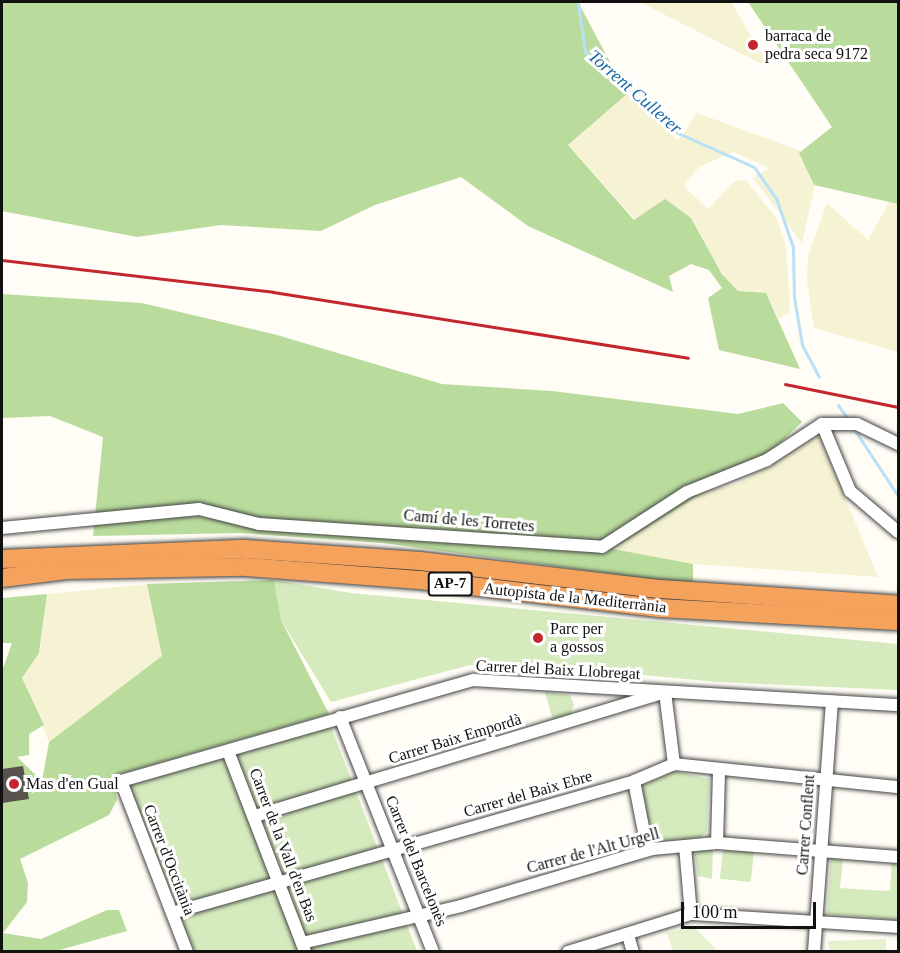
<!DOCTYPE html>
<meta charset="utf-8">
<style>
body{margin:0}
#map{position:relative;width:900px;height:953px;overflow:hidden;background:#fffdf5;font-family:"Times New Roman",serif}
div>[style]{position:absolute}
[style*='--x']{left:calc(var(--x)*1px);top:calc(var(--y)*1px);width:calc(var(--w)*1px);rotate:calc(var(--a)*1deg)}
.farmland>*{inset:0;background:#f6f3d4}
.green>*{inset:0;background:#d5ebbd;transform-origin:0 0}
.forest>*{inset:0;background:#b9dc9c}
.pitch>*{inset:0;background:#e6f2cf}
.stream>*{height:3px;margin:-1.5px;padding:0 1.5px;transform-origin:1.5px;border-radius:1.5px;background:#b9e0f7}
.building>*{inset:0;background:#5a524d}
.roads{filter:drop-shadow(0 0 2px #444) drop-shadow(0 0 2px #444)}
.minor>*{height:12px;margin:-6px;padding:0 6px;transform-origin:6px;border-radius:6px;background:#fff}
.highway>*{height:18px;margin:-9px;padding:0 9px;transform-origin:9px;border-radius:9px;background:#f5a25d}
.rail>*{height:3px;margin:-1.5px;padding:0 1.5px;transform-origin:1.5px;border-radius:1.5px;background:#c4262e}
.dots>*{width:16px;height:16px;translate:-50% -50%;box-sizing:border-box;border:3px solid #fff;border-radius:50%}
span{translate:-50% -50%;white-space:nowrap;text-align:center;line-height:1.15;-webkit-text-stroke:6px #fff;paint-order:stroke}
.shield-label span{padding:2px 4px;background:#fff;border:2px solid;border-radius:4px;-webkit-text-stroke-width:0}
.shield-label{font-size:15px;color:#111;font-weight:700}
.poi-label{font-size:16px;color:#111}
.left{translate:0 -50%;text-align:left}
.street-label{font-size:16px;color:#111}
.water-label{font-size:18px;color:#1768a6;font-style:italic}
.frame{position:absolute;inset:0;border:3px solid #111;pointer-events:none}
.scale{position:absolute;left:681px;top:902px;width:135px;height:27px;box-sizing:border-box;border:3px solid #111;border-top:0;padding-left:8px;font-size:18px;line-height:21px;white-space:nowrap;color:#111;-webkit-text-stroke:4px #fff;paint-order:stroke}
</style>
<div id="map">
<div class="farmland">
<i style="clip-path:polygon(640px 2px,731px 2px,770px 68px,716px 41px)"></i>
<i style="clip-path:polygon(627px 94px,678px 141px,697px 113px,801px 151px,815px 186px,802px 243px,753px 178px,769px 168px,733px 152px,699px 167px,684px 186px,708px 209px,735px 181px,746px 180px,777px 219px,786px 246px,790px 312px,779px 319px,766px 293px,738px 291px,723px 274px,691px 218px,665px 200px,636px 220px,568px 145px)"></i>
<i style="clip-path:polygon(889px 202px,898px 204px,898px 352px,814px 328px,807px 280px,808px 256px,827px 203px,868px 240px)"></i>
<i style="clip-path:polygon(819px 435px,878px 577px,693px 564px,612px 550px,697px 493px,736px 484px)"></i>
<i style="clip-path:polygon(147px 584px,163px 656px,49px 742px,22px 678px,40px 651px,47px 594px)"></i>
</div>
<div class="green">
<i style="clip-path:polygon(274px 580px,351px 593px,898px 644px,898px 690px,717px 682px,561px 667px,470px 665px,331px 702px,281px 620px)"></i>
<i style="clip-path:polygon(545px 692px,570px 695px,574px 705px,570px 715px,553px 720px)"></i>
<i style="clip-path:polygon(330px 724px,417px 951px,194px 951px,127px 784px)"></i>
<i style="clip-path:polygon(674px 771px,709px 779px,707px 832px,700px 838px,658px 844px,650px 835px,642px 786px)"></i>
<i style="clip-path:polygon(699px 849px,713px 850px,712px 879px,698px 876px,695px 855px)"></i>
<i style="left:723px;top:849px;width:31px;height:30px;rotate:6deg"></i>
<i style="clip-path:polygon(831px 858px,843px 858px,840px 888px,885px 891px,890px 890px,892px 861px,898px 862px,898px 920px,827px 914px)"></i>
</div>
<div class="forest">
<i style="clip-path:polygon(2px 2px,578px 2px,627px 94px,568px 145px,634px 220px,665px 199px,691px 218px,722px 274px,738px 291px,766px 293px,800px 369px,719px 350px,708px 298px,722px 288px,709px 270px,691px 264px,669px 276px,673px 292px,528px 226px,461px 177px,375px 205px,321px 231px,221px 225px,137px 237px,2px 211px)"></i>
<i style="clip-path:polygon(748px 2px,898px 2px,898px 204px,814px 185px,799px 153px,832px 127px)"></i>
<i style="clip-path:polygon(2px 294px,142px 303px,277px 335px,442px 384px,552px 391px,738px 414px,783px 403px,802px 422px,777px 446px,613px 549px,693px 564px,693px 585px,383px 543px,240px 533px,93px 536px,103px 437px,50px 416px,2px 418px)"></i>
<i style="clip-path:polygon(274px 580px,281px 620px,329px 714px,113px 776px,117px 800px,109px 815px,20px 859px,28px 883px,27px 902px,3px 933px,41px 939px,107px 910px,119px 910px,127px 931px,56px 951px,2px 951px,2px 671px,12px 643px,2px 643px,2px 598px,47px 594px,39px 653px,22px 678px,44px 725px,29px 734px,29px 755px,17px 757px,42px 781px,49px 742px,162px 656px,147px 584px)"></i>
</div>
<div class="pitch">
<i style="clip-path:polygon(693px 926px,718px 951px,673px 951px,667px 933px)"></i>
<i style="clip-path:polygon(886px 939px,886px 951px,829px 951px,828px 941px)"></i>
</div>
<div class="stream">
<i style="--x:578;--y:2;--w:50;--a:82"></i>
<i style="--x:585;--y:52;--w:123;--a:41.1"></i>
<i style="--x:678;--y:133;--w:83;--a:24.1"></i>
<i style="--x:754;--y:167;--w:38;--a:55"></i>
<i style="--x:776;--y:198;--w:52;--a:70.9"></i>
<i style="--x:793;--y:247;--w:50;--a:88.9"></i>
<i style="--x:794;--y:297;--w:49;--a:80.5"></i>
<i style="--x:802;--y:345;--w:36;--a:62"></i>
<i style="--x:838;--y:405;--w:14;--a:54"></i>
<i style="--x:856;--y:432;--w:77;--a:56.7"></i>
</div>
<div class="building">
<i style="clip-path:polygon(23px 766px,29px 799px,2px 803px,2px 769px)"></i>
</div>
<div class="roads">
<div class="minor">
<i style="--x:822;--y:424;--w:73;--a:67.3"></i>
<i style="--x:850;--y:491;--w:63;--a:40.5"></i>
<i style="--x:2;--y:528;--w:198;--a:-5.5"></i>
<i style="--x:199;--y:509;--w:62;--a:14"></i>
<i style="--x:259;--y:524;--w:344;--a:3.8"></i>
<i style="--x:602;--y:547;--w:101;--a:-32.9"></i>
<i style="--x:687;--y:492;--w:86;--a:-21.8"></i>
<i style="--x:767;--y:460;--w:66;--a:-33.2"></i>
<i style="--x:822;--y:424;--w:35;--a:0"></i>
<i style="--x:857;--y:424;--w:46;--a:26"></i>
<i style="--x:340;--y:717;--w:253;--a:68.4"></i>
<i style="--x:228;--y:751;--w:215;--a:69"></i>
<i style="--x:634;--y:781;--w:62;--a:78.9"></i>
<i style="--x:646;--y:842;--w:9;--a:49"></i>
<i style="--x:255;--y:816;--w:428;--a:-16.8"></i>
<i style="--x:665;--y:692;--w:73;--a:82.9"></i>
<i style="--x:717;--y:843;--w:71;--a:-88.4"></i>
<i style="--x:685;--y:846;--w:68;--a:85"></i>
<i style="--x:172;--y:913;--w:480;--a:-15.9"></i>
<i style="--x:634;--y:781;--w:43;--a:-23"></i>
<i style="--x:674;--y:764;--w:225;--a:5.9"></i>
<i style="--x:628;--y:935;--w:18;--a:74"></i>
<i style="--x:302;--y:943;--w:163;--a:-13.1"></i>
<i style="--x:461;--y:906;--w:199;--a:-16.6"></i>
<i style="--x:652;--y:849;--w:65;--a:-5.3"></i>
<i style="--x:717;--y:843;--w:182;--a:4.4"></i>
<i style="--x:187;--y:952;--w:183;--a:-111.1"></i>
<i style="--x:121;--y:781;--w:367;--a:-16"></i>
<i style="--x:474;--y:680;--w:425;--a:3.4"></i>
<i style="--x:568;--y:952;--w:129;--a:-17.2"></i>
<i style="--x:691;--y:914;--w:207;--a:3.6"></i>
<i style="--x:814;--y:952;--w:251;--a:-85.9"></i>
</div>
<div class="highway">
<i style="--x:2;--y:559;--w:243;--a:-2.4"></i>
<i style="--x:245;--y:549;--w:175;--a:3.9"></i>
<i style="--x:420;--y:561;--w:242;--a:6.7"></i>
<i style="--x:660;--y:589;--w:239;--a:3.8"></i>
<i style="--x:2;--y:578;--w:65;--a:-7"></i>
<i style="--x:67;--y:570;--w:179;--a:-1"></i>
<i style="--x:246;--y:567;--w:174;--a:4.3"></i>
<i style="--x:420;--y:580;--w:241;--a:6.7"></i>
<i style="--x:659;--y:608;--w:239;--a:3.1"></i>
</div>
</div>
<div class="rail">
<i style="--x:2;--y:260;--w:273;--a:6.7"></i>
<i style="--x:273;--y:292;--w:420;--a:9"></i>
<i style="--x:785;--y:384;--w:115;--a:11.5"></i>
</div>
<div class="dots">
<i style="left:753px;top:45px;background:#c4262e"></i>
<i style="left:538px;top:638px;background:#c4262e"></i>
<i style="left:14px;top:784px;background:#c4262e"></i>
</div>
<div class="shield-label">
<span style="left:450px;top:584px">AP-7</span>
</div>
<div class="poi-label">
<span class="left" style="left:765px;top:45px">barraca de<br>pedra seca 9172</span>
<span class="left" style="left:550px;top:638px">Parc per<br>a gossos</span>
<span class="left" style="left:26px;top:784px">Mas d'en Gual</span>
</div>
<div class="street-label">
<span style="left:469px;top:521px;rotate:5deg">Camí de les Torretes</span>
<span style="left:575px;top:598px;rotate:6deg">Autopista de la Mediterrània</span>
<span style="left:558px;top:670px;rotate:3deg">Carrer del Baix Llobregat</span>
<span style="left:455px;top:739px;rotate:-17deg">Carrer Baix Empordà</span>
<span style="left:528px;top:794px;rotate:-16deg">Carrer del Baix Ebre</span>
<span style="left:806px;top:825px;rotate:-86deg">Carrer Conflent</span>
<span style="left:283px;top:845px;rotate:69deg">Carrer de la Vall d'en Bas</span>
<span style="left:593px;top:851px;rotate:-15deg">Carrer de l'Alt Urgell</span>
<span style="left:169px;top:860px;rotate:69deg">Carrer d'Occitània</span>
<span style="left:416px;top:861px;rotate:68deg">Carrer del Barcelonès</span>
</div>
<div class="water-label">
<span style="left:635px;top:92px;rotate:41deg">Torrent Cullerer</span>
</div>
<div class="frame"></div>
<div class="scale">100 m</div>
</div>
